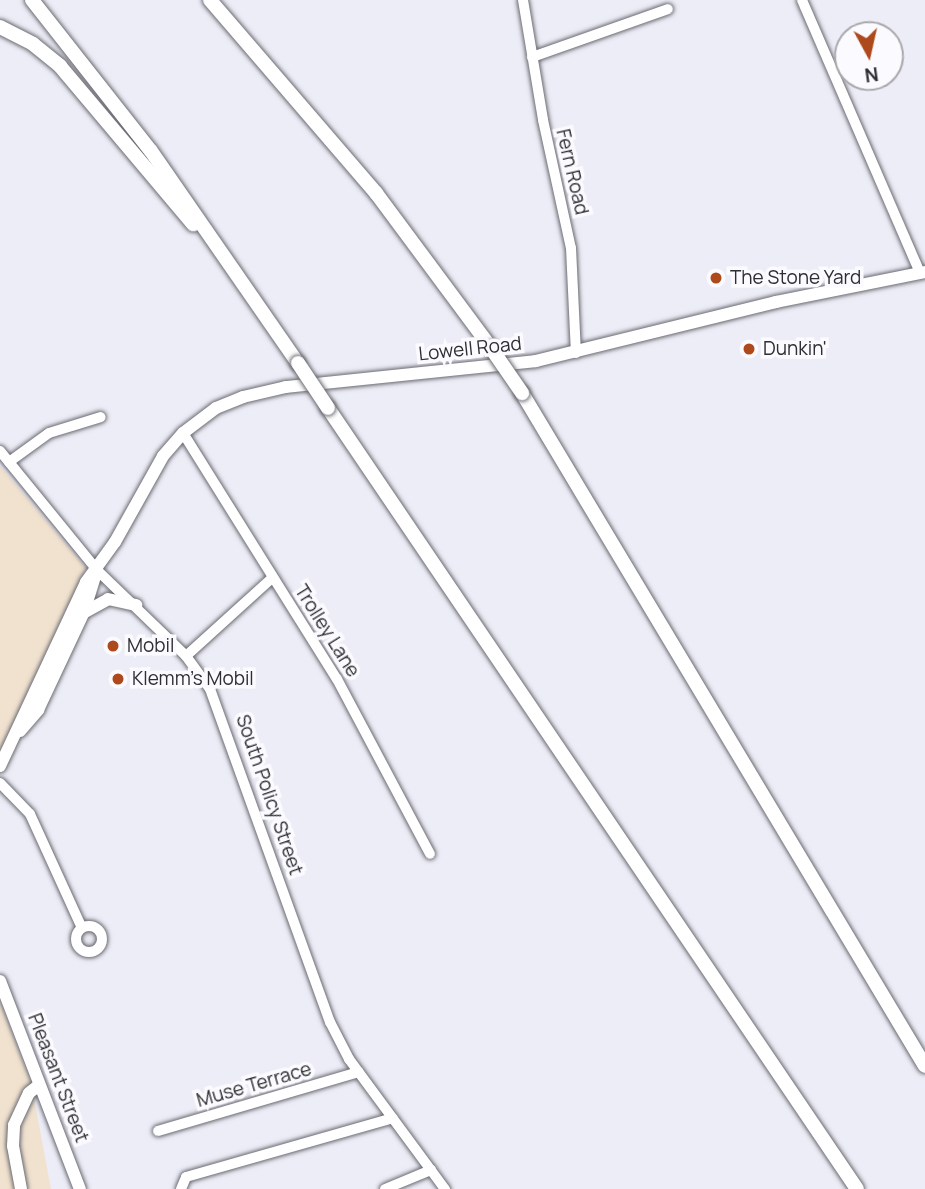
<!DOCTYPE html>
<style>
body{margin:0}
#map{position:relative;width:925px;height:1189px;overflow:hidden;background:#ededf7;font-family:Manrope,sans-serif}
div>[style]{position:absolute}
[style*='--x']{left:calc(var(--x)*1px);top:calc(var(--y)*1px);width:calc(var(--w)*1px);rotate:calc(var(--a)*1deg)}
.commercial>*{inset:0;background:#f1e2cf}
.roads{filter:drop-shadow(0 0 2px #6a6a72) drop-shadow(0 0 2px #6a6a72)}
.minor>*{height:10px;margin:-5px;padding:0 5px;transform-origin:5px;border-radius:5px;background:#fff}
.minor>.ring{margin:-5px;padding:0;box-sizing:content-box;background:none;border:10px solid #fff;border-radius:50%}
.major>*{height:12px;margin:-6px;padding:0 6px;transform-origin:6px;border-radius:6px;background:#fff}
.highway>*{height:14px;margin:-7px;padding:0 7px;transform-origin:7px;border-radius:7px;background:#fff}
.bridges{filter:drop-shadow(0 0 2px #6a6a72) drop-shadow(0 0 2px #6a6a72)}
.highway-bridge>*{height:14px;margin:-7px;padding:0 7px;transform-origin:7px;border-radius:7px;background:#fff}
.dots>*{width:19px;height:19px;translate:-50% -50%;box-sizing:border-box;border:4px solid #fbfbff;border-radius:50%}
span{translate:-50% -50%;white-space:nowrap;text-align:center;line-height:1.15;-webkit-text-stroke:7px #fbfbff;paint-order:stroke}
.street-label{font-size:19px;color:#2e2f32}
.poi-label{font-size:19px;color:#2e2f32}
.left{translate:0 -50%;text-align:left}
.north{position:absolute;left:834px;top:21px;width:70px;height:70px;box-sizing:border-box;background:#fbfbff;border:2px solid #a9a9ad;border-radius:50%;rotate:172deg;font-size:19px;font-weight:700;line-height:28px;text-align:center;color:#2e2f32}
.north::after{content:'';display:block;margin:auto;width:24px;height:32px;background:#ae491c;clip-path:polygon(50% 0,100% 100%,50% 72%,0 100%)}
</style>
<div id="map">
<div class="commercial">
<i style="clip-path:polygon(0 466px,86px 568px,0 751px)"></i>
<i style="clip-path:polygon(0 1002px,31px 1082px,51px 1189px,0 1189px)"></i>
</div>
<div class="roads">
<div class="minor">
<i style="--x:523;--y:0;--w:122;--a:80.5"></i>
<i style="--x:543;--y:120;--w:131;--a:77.7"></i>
<i style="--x:571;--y:248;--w:105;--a:87.3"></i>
<i style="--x:802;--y:0;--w:297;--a:66.6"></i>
<i style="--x:532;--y:57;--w:144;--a:-19.4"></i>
<i style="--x:183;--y:433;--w:290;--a:58"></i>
<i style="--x:337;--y:679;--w:198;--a:62"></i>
<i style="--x:0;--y:451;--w:154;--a:50.8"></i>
<i style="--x:97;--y:570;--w:124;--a:44"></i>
<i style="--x:186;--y:656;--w:41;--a:54"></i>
<i style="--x:210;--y:689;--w:354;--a:70.2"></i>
<i style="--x:330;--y:1022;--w:42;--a:62.8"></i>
<i style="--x:349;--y:1059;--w:162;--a:53.6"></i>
<i style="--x:9;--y:462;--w:49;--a:-35.9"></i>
<i style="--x:49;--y:433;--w:54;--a:-17.1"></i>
<i style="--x:186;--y:656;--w:116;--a:-42.2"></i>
<i style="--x:0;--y:783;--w:43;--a:45.9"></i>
<i style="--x:30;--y:814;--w:125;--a:65.5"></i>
<i class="ring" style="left:76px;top:926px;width:16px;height:16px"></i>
<i style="--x:158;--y:1131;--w:209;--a:-16.4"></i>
<i style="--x:181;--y:1189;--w:13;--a:-67"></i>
<i style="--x:186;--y:1177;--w:215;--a:-15.9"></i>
<i style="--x:385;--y:1189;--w:50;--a:-22.4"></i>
</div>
<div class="major">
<i style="--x:85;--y:612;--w:26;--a:-29"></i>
<i style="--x:108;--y:599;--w:29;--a:12"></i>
<i style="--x:20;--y:731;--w:28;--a:-49"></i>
<i style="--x:38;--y:710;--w:108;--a:-64.9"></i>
<i style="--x:84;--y:612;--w:44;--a:-72.8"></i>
<i style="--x:0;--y:766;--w:203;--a:-64.9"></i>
<i style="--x:86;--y:582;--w:49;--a:-54.1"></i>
<i style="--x:115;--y:542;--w:98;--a:-60.8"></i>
<i style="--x:163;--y:456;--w:30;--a:-49"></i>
<i style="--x:183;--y:433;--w:41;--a:-37.1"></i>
<i style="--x:216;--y:408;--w:29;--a:-22"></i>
<i style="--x:243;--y:397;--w:44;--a:-13.1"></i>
<i style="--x:286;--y:387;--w:251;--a:-5.9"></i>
<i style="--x:536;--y:361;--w:247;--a:-13.8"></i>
<i style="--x:776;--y:302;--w:152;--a:-11.4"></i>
<i style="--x:0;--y:981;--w:223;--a:69"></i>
<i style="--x:21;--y:1189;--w:44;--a:-100.5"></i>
<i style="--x:13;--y:1146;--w:21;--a:-87"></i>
<i style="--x:14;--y:1125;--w:35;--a:-65"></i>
<i style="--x:29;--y:1093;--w:13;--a:-39"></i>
</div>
<div class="highway">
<i style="--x:32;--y:0;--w:192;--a:51.8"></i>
<i style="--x:151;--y:151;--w:258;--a:55.3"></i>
<i style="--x:210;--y:0;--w:255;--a:49.3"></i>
<i style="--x:376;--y:193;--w:193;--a:53.4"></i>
<i style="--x:0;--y:27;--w:37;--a:27"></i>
<i style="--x:33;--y:44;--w:35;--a:39"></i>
<i style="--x:60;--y:66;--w:207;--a:49.9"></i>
<i style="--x:522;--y:393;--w:784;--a:59.09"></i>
<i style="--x:328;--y:408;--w:943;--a:55.89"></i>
</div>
</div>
<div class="bridges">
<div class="highway-bridge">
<i style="--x:491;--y:348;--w:55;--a:55.4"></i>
<i style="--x:298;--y:363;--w:54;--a:56.3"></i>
</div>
</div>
<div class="dots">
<i style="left:716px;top:278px;background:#ae491c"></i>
<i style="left:749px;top:349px;background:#ae491c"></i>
<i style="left:113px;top:646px;background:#ae491c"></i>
<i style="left:118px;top:679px;background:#ae491c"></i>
</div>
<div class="street-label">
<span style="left:572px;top:172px;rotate:77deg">Fern Road</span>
<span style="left:470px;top:349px;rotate:-6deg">Lowell Road</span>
<span style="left:327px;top:631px;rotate:58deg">Trolley Lane</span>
<span style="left:269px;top:795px;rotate:71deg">South Policy Street</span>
<span style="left:58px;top:1078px;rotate:69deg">Pleasant Street</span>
<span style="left:254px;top:1085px;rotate:-16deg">Muse Terrace</span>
</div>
<div class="poi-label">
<span class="left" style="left:730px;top:278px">The Stone Yard</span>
<span class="left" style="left:763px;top:349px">Dunkin'</span>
<span class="left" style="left:127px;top:646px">Mobil</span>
<span class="left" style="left:132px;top:679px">Klemm's Mobil</span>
</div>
<div class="north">N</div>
</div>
